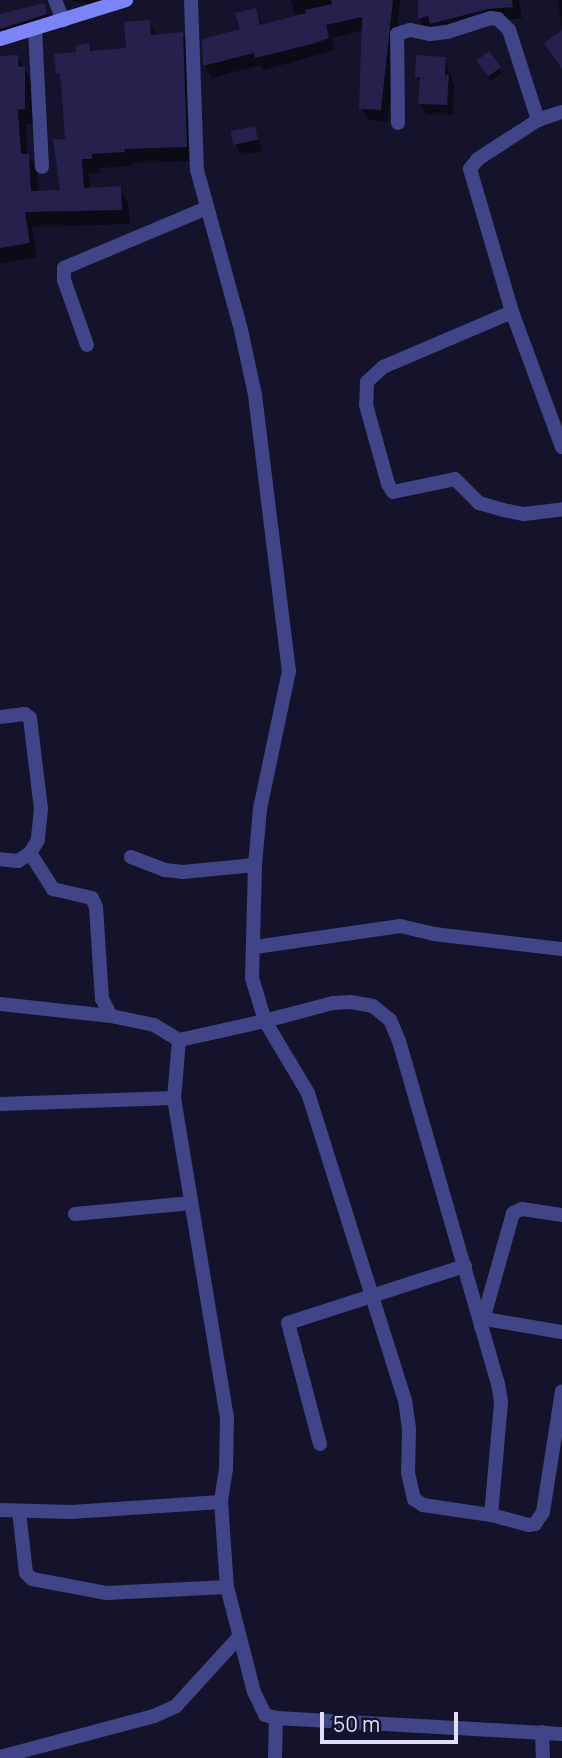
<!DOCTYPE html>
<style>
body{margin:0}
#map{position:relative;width:562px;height:1758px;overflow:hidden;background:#15132c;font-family:Manrope,sans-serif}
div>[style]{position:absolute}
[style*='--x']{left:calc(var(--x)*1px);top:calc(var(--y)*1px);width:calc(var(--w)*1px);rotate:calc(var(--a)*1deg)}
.shadow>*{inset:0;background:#0007}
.building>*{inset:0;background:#25204c;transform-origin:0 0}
.minor>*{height:14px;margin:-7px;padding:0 7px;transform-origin:7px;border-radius:7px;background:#414588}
.secondary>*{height:14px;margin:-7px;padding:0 7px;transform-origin:7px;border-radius:7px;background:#7c85f8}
span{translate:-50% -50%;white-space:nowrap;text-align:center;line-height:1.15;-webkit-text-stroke:5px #15132c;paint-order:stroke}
.scale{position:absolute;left:320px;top:1712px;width:138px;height:32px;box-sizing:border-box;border:4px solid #e0e0fd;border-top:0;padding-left:9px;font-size:21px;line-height:24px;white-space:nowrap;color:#e0e0fd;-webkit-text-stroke:5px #15132c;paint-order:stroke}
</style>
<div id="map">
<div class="shadow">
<i style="clip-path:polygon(67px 0,103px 0,95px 5px)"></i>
<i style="clip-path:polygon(291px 0,400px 0,388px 122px,368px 120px,361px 108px,363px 30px,332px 38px,335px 50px,264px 70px,261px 65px,212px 78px,205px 66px,204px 40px,242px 31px,255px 10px,263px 26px,296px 18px)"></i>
<i style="clip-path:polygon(420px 0,524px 0,519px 1px,522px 18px,426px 30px,419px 18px)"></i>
<i style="clip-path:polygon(558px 0,562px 0,562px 25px,561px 24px)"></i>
<i style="clip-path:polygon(43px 5px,50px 17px,0 43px,0 16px)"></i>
<i style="clip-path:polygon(149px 22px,157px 36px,182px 34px,190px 49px,194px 161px,132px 163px,132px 166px,99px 168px,100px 173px,89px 174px,90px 190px,120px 188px,128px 203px,130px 224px,32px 227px,37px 257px,0 264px,0 58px,17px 56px,33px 83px,33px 124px,26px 124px,27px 154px,37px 170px,38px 192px,62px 192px,67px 140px,62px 80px,58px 73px,89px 45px,93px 52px,128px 49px)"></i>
<i style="clip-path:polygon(489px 54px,502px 73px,491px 81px,481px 66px)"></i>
<i style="clip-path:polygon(445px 59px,454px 85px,453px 115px,426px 114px,420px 103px,421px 83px,417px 76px)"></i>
<i style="clip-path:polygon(254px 128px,263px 151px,240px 155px,232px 132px)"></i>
</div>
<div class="building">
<i style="clip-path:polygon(331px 0,393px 0,381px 110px,359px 109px,362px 17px,326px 25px,329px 38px,312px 44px,255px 58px,254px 53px,203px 66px,202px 39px,240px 29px,235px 13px,256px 8px,260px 25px,306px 13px,305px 10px,332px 4px)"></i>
<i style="clip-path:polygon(418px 0,512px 0,513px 7px,488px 9px,430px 24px,428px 16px,418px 19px)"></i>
<i style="clip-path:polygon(44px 3px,47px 14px,0 29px,0 14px)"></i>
<i style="clip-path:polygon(150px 20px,151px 35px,183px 32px,187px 147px,124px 149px,125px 152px,92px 154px,92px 159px,82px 159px,84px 188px,121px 186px,122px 210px,25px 212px,30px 243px,0 248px,0 56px,18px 55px,19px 67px,25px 66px,25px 109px,18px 110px,21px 154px,29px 154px,31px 191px,60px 190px,53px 139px,65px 139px,61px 84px,59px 73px,56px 73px,54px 54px,76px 52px,76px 45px,90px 43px,90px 51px,126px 48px,124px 22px)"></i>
<i style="clip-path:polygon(562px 30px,562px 69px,544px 43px)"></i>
<i style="left:489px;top:51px;width:20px;height:16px;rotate:53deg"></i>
<i style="clip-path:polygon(416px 55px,446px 57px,445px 76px,449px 73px,447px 105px,418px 104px,420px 77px,415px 77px)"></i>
<i style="left:255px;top:126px;width:14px;height:25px;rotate:78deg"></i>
</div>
<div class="minor">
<i style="--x:55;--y:0;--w:22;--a:68"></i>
<i style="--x:191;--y:0;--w:170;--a:88"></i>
<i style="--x:197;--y:170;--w:166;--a:74.6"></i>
<i style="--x:241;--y:330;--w:66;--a:77.8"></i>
<i style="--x:255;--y:395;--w:278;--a:83"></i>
<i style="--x:289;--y:671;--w:141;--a:101.9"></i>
<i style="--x:260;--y:809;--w:56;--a:95.1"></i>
<i style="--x:255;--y:865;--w:113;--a:91.5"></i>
<i style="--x:252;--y:978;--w:45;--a:73.2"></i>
<i style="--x:265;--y:1021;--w:88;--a:167.5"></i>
<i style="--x:179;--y:1040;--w:58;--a:94.9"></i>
<i style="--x:174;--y:1098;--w:323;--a:80.6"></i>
<i style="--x:227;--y:1417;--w:52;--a:91.1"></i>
<i style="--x:226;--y:1469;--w:33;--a:99"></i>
<i style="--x:221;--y:1502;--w:85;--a:86"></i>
<i style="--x:227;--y:1587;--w:108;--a:75.6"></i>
<i style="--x:254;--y:1692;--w:25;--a:64"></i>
<i style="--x:265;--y:1715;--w:11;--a:15"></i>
<i style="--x:276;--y:1718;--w:286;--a:3.2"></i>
<i style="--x:35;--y:29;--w:138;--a:87.1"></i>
<i style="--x:562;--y:112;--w:25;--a:162"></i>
<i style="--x:538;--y:120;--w:72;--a:147"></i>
<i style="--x:478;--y:159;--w:13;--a:129"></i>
<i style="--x:470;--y:169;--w:149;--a:73.6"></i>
<i style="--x:512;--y:312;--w:144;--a:69.7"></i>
<i style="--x:398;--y:123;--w:89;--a:-90.6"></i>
<i style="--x:397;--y:34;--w:14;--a:-17"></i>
<i style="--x:410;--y:30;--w:20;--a:11"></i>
<i style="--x:430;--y:34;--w:17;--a:-7"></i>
<i style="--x:447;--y:32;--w:46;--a:-17.7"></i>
<i style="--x:491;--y:18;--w:7;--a:8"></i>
<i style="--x:498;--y:19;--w:16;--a:45"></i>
<i style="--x:509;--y:30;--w:95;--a:72.1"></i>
<i style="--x:512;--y:312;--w:140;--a:156.9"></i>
<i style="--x:383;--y:367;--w:22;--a:137"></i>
<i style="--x:367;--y:382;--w:23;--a:92"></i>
<i style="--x:366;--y:405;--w:82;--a:74.4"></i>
<i style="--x:388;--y:484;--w:9;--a:58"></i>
<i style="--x:393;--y:492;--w:63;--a:-11.8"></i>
<i style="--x:455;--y:479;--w:34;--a:45"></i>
<i style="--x:479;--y:503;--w:25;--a:16"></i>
<i style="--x:503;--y:510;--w:21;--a:11"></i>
<i style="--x:524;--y:514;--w:38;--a:-7"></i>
<i style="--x:87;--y:345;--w:69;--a:-109.5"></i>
<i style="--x:64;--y:280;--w:12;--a:-90"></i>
<i style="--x:64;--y:268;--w:155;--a:-22.8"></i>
<i style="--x:0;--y:717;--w:25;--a:-7"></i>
<i style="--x:25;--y:714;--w:6;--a:39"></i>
<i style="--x:30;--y:718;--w:92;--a:83.1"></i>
<i style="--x:41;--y:809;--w:31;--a:96"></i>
<i style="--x:38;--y:840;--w:15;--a:122"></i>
<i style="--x:30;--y:853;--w:14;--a:146"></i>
<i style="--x:18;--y:861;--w:18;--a:-174"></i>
<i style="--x:30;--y:853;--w:43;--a:57.4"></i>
<i style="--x:53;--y:889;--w:40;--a:13"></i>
<i style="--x:92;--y:898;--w:10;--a:66"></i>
<i style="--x:96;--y:907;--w:92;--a:86.3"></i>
<i style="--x:102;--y:999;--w:19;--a:62"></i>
<i style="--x:111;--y:1016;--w:44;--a:11.8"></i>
<i style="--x:154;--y:1025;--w:29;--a:31"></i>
<i style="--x:131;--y:857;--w:36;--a:21"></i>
<i style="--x:165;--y:870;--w:18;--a:6"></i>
<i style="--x:183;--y:872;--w:72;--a:-5.6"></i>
<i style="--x:255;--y:947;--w:147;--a:-8.2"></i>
<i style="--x:400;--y:926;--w:35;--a:13"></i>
<i style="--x:434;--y:934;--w:129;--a:6.7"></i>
<i style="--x:0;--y:1004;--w:112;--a:6.2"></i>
<i style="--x:0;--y:1104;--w:174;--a:-2"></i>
<i style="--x:75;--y:1214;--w:117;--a:-5.4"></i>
<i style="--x:485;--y:1319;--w:78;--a:9.6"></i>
<i style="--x:481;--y:1327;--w:118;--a:-74.3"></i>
<i style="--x:513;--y:1213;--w:10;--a:-24"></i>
<i style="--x:522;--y:1209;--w:40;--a:8.5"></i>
<i style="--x:320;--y:1444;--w:125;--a:-104.8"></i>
<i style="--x:288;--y:1323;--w:186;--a:-17.9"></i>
<i style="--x:0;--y:1510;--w:71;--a:1.6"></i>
<i style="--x:71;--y:1512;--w:150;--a:-3.8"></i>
<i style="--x:19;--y:1511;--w:62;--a:83.6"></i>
<i style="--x:26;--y:1573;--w:8;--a:45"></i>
<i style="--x:32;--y:1579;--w:75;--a:10.7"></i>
<i style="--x:106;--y:1593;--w:121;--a:-2.8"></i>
<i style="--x:491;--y:1515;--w:113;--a:-84.9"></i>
<i style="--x:501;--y:1402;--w:18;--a:-99"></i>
<i style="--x:498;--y:1384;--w:357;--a:-106.1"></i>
<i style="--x:399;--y:1041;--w:23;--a:-113"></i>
<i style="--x:390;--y:1020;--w:22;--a:-141"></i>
<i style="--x:373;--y:1006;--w:22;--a:-170"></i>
<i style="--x:351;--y:1002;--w:18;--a:177"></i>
<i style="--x:333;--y:1003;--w:70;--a:165.2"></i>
<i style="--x:265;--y:1021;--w:84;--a:59.2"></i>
<i style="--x:308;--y:1093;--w:322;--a:72.5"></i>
<i style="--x:405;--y:1400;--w:29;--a:82"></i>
<i style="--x:409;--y:1429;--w:44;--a:91.3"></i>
<i style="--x:408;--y:1473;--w:27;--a:77"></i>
<i style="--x:414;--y:1499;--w:11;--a:34"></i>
<i style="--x:423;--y:1505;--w:69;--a:8.4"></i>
<i style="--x:491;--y:1515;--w:39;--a:15"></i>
<i style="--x:529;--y:1525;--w:6;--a:-9"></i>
<i style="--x:535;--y:1524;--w:14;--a:-56"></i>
<i style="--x:543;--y:1512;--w:122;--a:-81.1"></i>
<i style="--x:542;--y:1732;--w:26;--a:88"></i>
<i style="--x:0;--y:1757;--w:159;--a:-14.9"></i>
<i style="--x:154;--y:1716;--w:24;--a:-24"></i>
<i style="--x:176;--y:1706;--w:93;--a:-47.6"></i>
<i style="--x:275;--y:1758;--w:40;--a:-88.6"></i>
</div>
<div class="secondary">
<i style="--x:0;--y:39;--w:132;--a:-17.2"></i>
</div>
<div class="scale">50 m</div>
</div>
